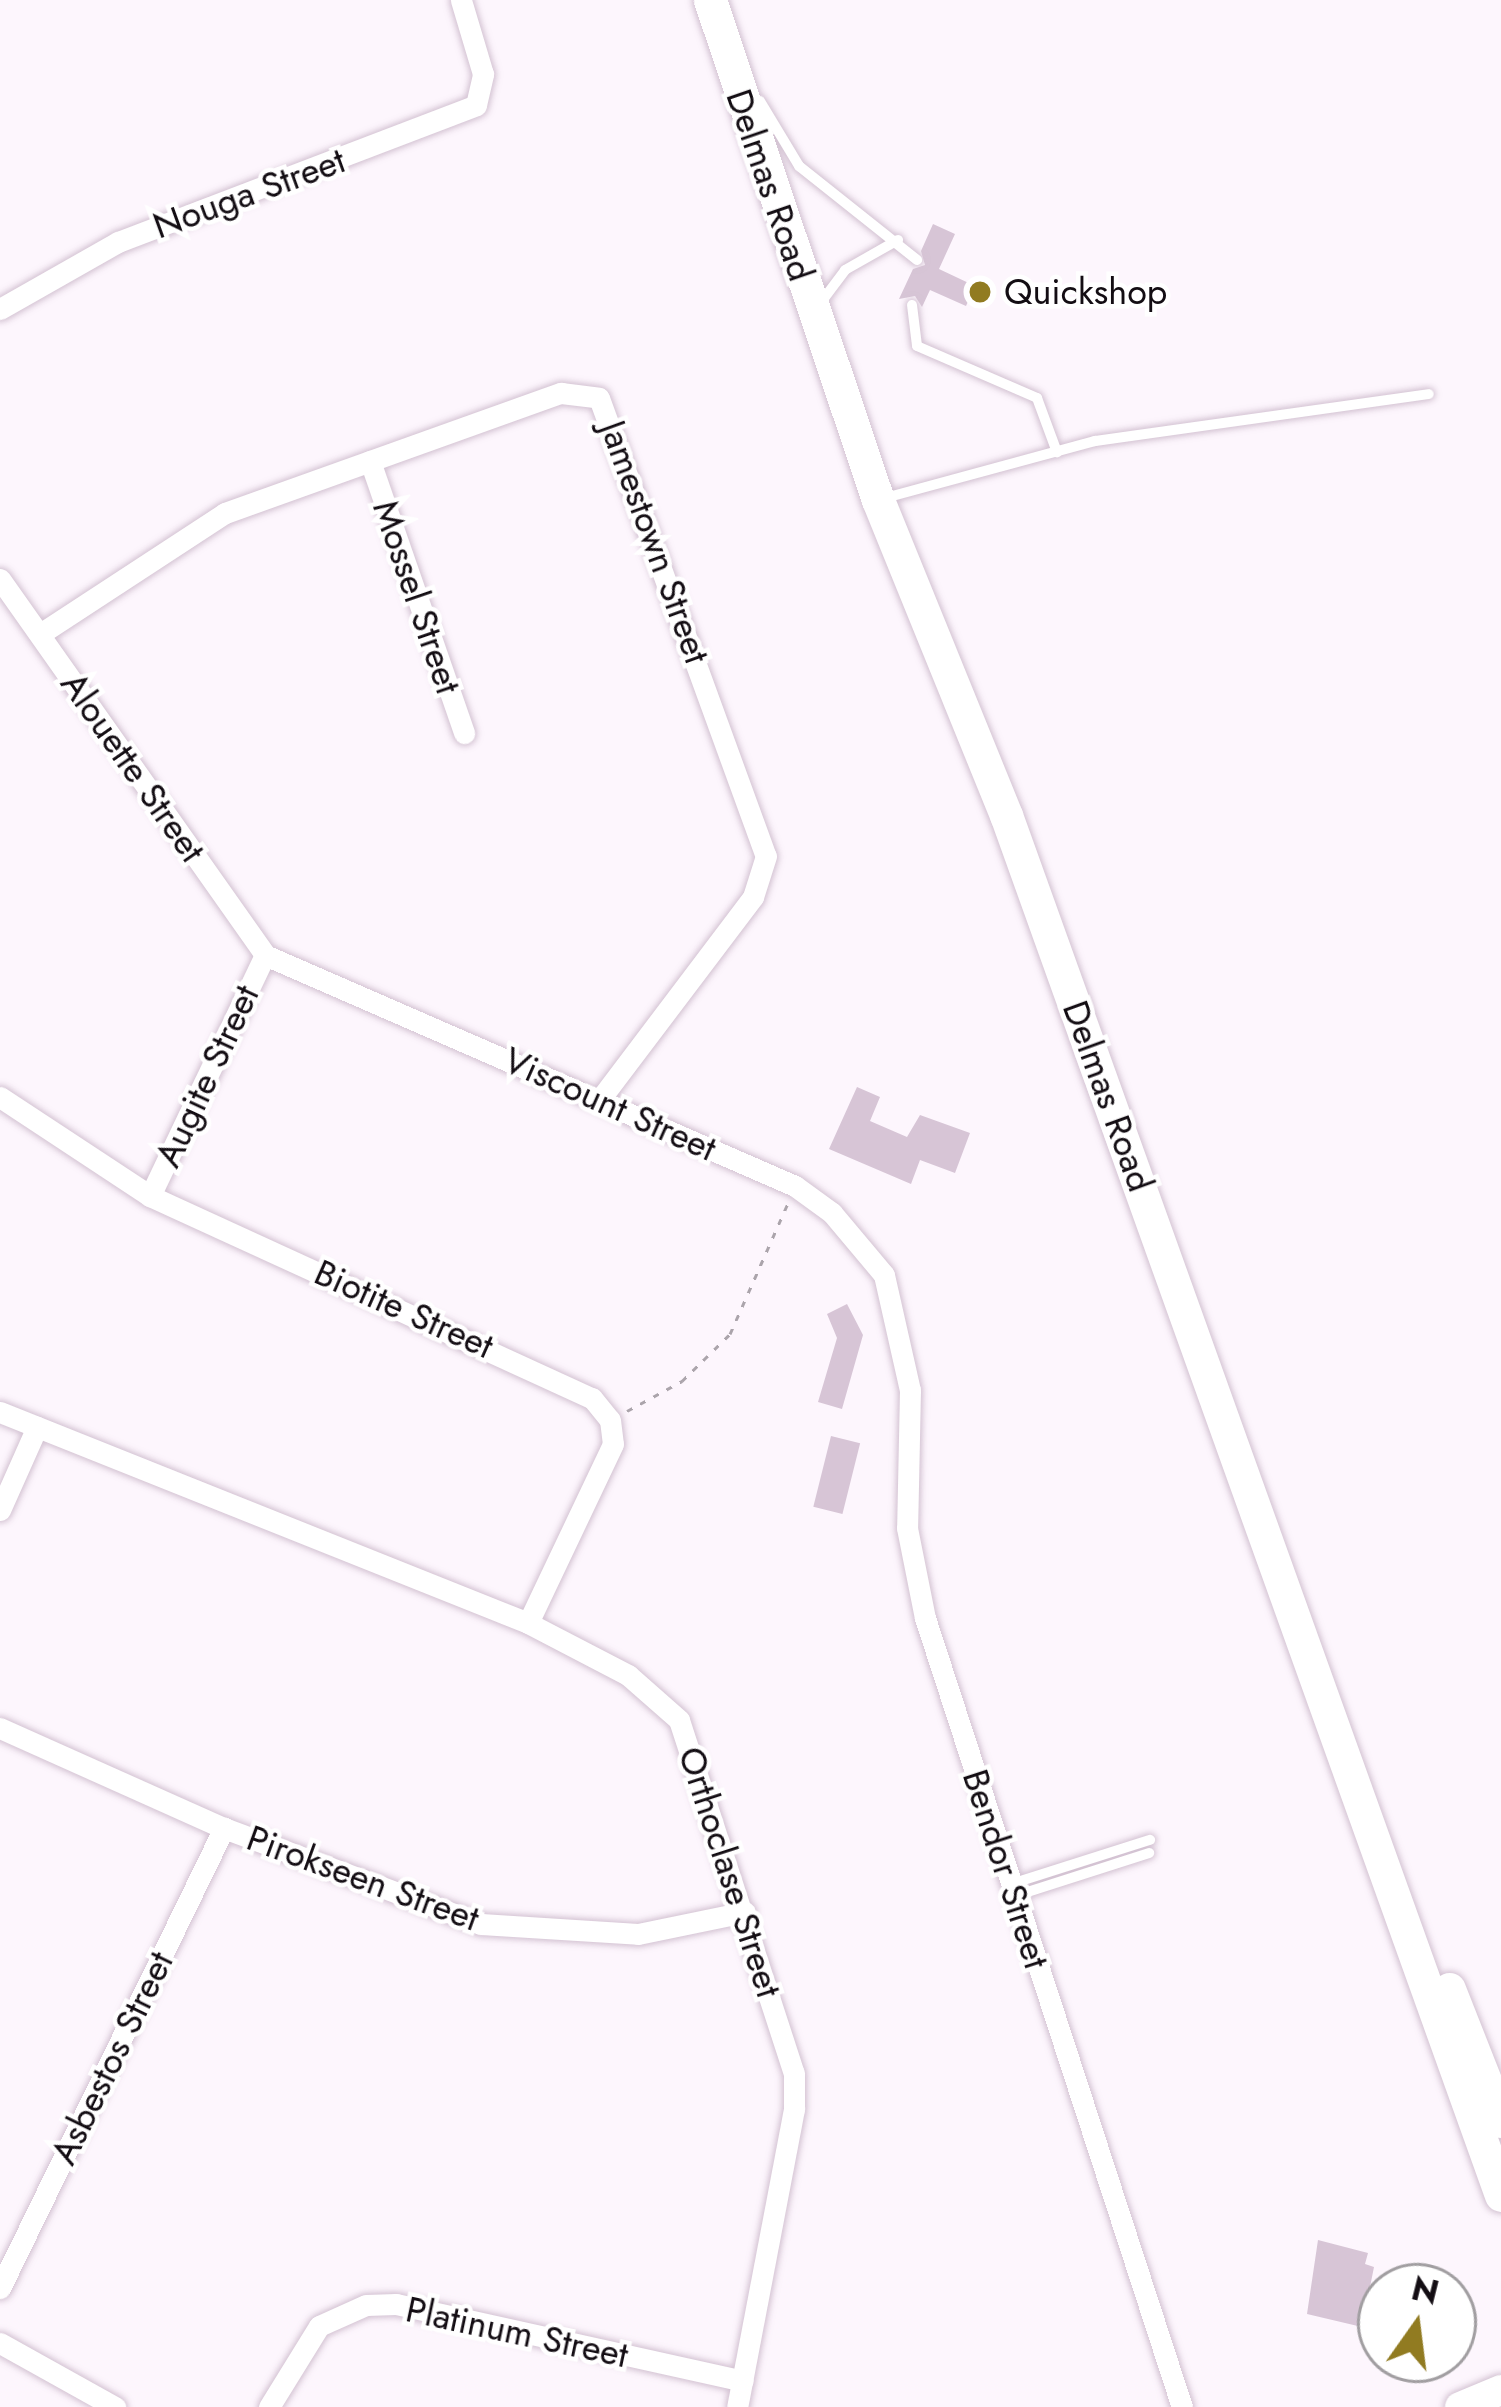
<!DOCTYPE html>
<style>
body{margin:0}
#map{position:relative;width:1501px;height:2407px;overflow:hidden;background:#fdf6fd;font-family:Jost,sans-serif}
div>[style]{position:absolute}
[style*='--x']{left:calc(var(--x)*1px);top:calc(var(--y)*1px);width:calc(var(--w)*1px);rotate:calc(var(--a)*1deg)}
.building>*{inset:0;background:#d7c5d6;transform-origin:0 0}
.path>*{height:3px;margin-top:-1.5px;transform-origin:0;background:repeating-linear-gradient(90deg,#aba4ab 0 6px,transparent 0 15px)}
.roads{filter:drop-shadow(0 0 3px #d3c2d2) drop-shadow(0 0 3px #d3c2d2)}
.lane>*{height:10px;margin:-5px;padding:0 5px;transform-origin:5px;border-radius:5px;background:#fff}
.street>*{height:21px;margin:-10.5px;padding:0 10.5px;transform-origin:10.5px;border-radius:10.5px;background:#fff}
.secondary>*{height:30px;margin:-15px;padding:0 15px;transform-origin:15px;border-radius:15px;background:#fff}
.primary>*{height:33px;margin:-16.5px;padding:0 16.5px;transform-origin:16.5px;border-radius:16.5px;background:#fff}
.dots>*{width:33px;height:33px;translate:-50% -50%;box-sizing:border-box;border:6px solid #fff;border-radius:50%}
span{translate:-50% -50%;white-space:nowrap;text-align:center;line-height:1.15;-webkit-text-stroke:9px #fff;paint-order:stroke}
.street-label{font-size:36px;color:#130d13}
.poi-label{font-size:36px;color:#130d13}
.left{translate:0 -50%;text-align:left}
.north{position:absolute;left:1357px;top:2263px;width:120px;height:120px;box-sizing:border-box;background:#fff;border:3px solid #a19ea1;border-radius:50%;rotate:14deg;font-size:33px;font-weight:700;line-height:48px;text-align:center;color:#130d13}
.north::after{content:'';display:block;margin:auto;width:42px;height:54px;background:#917b21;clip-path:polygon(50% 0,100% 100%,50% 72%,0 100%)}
</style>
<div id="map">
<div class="building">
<i style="clip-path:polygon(933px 224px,955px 234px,939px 269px,975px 286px,966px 306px,930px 290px,922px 307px,915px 296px,899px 299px,913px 269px,925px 265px,921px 251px)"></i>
<i style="clip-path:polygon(857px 1087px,880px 1097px,870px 1121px,907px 1137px,920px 1115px,970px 1133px,955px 1173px,920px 1160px,911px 1184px,829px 1149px)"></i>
<i style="clip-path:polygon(847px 1304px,863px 1335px,842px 1409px,818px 1402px,837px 1338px,827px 1314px)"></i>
<i style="left:831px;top:1436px;width:30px;height:73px;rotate:14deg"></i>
<i style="clip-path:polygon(1318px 2240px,1368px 2253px,1365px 2264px,1374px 2267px,1362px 2327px,1307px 2314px)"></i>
</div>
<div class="path">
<i style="--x:627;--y:1411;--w:63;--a:-28.6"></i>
<i style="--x:682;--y:1381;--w:67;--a:-44.4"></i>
<i style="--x:730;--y:1334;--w:143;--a:-66.1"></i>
</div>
<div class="roads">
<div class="lane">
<i style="--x:760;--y:101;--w:76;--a:59"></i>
<i style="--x:799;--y:166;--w:151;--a:38.5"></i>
<i style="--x:825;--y:297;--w:34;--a:-53"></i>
<i style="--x:845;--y:270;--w:61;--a:-29.5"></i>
<i style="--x:912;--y:305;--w:41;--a:83"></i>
<i style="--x:917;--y:346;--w:131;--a:23.4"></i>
<i style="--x:1037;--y:398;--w:58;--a:69.7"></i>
<i style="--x:885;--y:498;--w:218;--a:-15.2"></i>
<i style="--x:1095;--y:441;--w:337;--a:-8"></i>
<i style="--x:1011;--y:1884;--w:146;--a:-17.6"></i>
<i style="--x:1015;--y:1896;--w:141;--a:-17.8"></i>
</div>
<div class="street">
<i style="--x:0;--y:309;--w:136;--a:-29.6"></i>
<i style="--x:118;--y:242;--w:383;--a:-20.9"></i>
<i style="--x:476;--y:105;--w:32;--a:-77"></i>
<i style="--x:483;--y:74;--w:77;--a:-106.6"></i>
<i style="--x:370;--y:461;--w:288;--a:70.9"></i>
<i style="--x:0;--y:579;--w:460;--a:54.8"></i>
<i style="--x:40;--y:634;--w:221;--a:-33.2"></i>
<i style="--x:225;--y:513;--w:357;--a:-19.7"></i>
<i style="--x:561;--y:393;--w:38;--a:7"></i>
<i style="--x:599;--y:398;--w:487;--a:70"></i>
<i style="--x:766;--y:856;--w:43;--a:107.6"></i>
<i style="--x:753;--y:897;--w:252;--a:127.1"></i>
<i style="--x:265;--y:955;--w:578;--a:23.55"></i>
<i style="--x:795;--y:1186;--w:46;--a:36.1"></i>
<i style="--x:832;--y:1213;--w:81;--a:50"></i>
<i style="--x:884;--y:1275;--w:118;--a:77.3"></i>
<i style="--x:910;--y:1390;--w:138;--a:91.2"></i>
<i style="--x:907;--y:1528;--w:92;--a:78.7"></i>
<i style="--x:925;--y:1618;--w:830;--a:71.96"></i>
<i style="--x:0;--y:1097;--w:180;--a:33.4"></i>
<i style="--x:150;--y:1196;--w:486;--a:24.6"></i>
<i style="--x:592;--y:1398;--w:28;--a:51"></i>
<i style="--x:610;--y:1420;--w:24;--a:83"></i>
<i style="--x:613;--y:1444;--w:198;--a:115.4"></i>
<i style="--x:150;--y:1196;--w:267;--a:-64.5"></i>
<i style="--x:0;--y:1412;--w:569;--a:21.78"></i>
<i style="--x:528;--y:1623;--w:113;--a:27.5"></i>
<i style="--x:628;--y:1675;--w:68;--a:41.4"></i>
<i style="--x:679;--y:1720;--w:371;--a:72"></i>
<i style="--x:794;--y:2073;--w:36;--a:90"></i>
<i style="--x:794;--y:2109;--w:303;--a:100.8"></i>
<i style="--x:0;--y:1510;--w:91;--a:-66"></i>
<i style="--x:0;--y:1728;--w:245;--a:24.1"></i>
<i style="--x:224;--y:1828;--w:274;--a:20.5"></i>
<i style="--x:481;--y:1924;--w:157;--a:3.6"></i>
<i style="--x:638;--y:1934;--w:109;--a:-11.6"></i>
<i style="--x:0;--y:2288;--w:512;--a:-64.04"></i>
<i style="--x:0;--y:2343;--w:132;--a:29.1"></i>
<i style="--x:269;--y:2407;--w:95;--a:-58.3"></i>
<i style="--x:319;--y:2326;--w:51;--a:-24.1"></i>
<i style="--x:366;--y:2305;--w:30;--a:-2"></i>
<i style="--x:396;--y:2304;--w:355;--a:12.5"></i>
</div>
<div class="secondary">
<i style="--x:1460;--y:2407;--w:44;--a:-22.5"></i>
</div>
<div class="primary">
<i style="--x:710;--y:0;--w:527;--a:71.43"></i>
<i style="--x:878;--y:500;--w:340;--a:67.9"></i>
<i style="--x:1006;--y:815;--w:1466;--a:70.27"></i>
<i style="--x:1449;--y:1989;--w:142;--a:68.5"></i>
</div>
</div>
<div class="dots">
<i style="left:980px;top:292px;background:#917b21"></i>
</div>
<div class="street-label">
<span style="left:770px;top:185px;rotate:71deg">Delmas Road</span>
<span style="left:249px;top:193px;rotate:-20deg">Nouga Street</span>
<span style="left:655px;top:542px;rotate:70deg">Jamestown Street</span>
<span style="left:417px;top:597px;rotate:71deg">Mossel Street</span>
<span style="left:133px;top:767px;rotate:55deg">Alouette Street</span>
<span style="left:207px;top:1076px;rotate:-65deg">Augite Street</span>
<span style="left:1108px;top:1096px;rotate:70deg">Delmas Road</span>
<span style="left:610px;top:1104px;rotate:24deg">Viscount Street</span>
<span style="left:404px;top:1309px;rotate:24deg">Biotite Street</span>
<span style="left:1006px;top:1869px;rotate:72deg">Bendor Street</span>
<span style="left:730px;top:1872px;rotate:72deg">Orthoclase Street</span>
<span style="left:363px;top:1878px;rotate:20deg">Pirokseen Street</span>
<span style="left:112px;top:2058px;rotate:-64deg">Asbestos Street</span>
<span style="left:517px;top:2332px;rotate:12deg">Platinum Street</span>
</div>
<div class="poi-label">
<span class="left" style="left:1004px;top:292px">Quickshop</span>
</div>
<div class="north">N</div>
</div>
